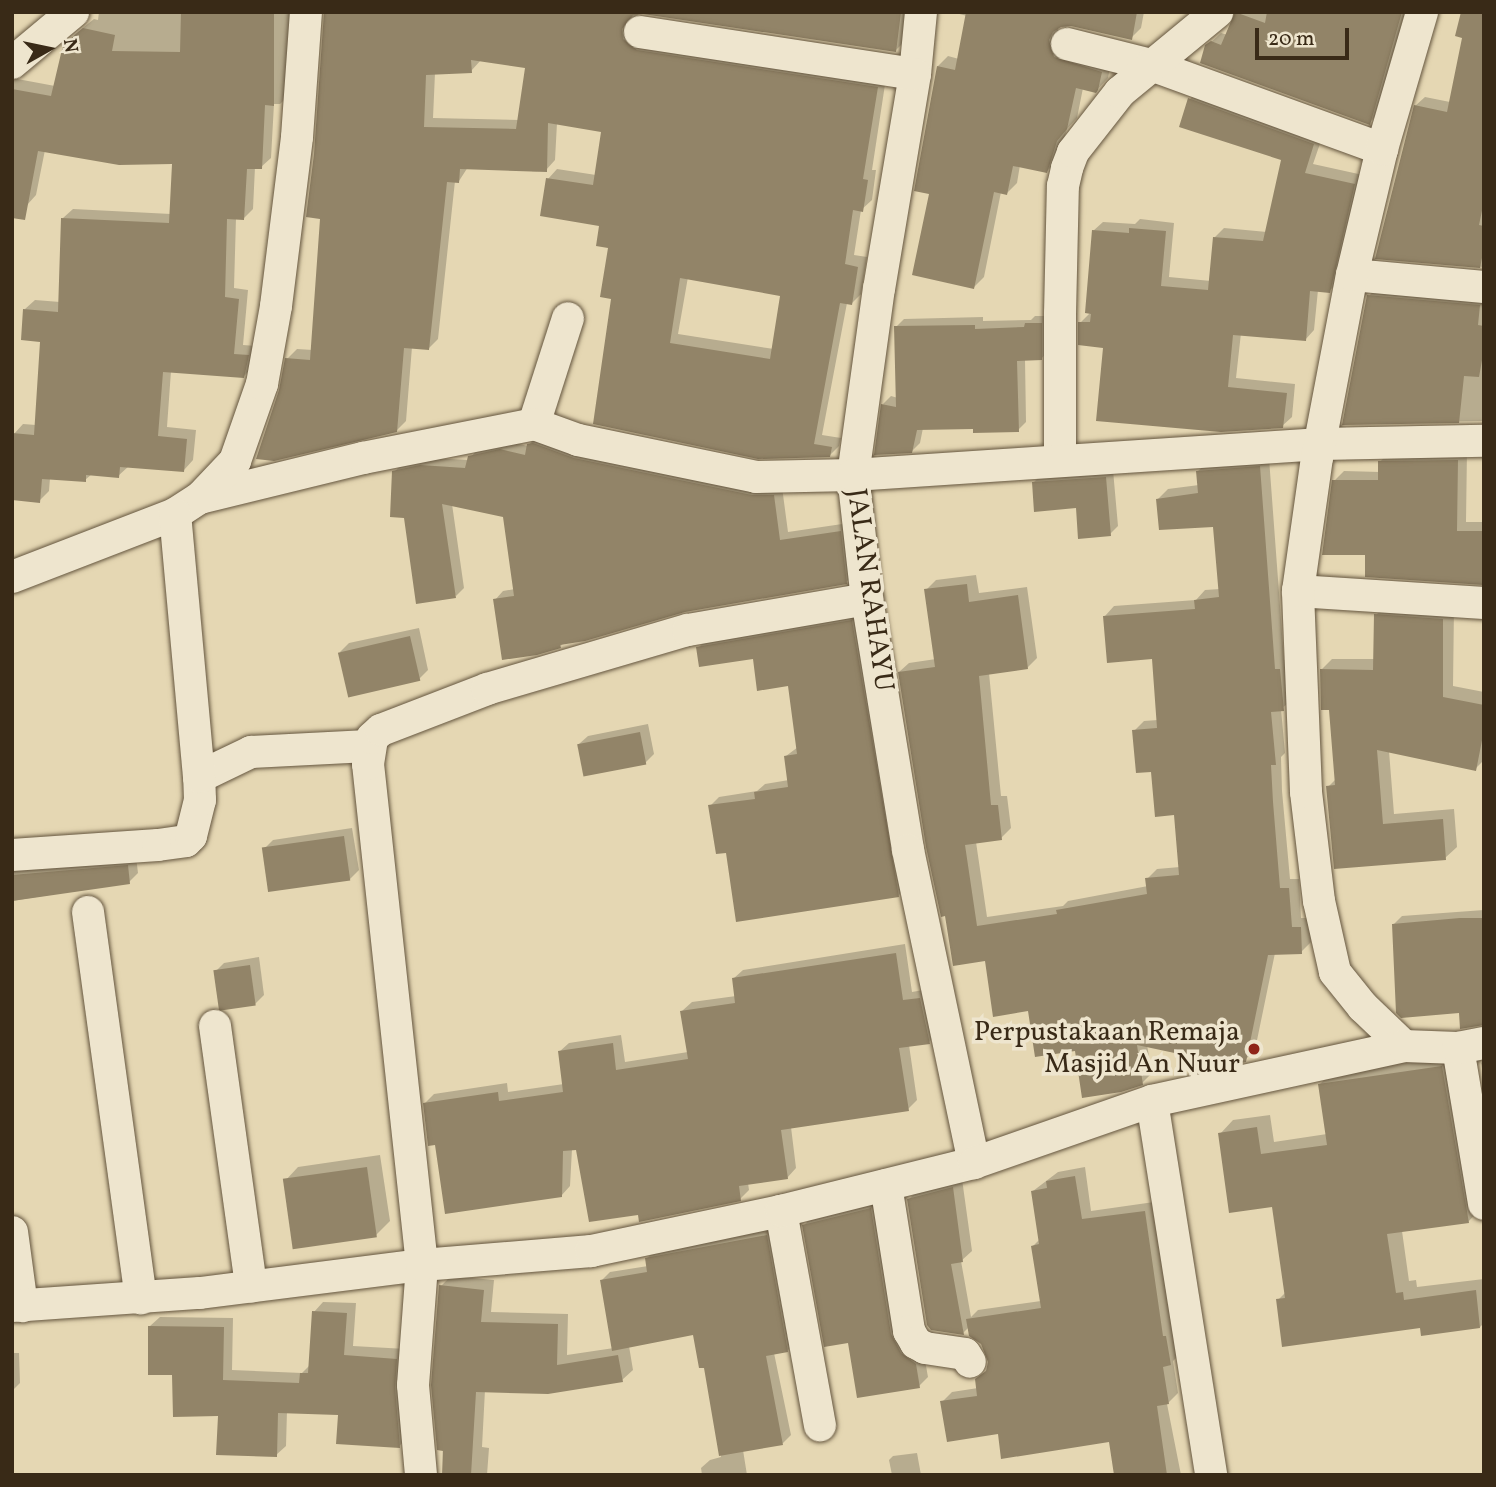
<!DOCTYPE html>
<style>
body{margin:0}
#map{position:relative;width:1496px;height:1487px;overflow:hidden;background:#e5d7b3;font-family:Vollkorn,serif}
div>[style]{position:absolute}
[style*='--x']{left:calc(var(--x)*1px);top:calc(var(--y)*1px);width:calc(var(--w)*1px);rotate:calc(var(--a)*1deg)}
.shadow>*{inset:0;background:#0003}
.building>*{inset:0;background:#928468;transform-origin:0 0}
.roads{filter:drop-shadow(0 0 2px #64553e) drop-shadow(0 0 2px #64553e)}
.minor>*{height:32px;margin:-16px;padding:0 16px;transform-origin:16px;border-radius:16px;background:#eee5ce}
.dots>*{width:19px;height:19px;translate:-50% -50%;box-sizing:border-box;border:4px solid #eee5ce;border-radius:50%}
span{translate:-50% -50%;white-space:nowrap;text-align:center;line-height:1.15;-webkit-text-stroke:7px #eee5ce;paint-order:stroke}
.street-label{font-size:28px;color:#392a17}
.poi-label{font-size:28px;color:#392a17}
.right{translate:-100% -50%;text-align:right}
.frame{position:absolute;inset:0;border:14px solid #392a17;pointer-events:none}
.north{position:absolute;left:14px;top:14px;width:70px;height:70px;-webkit-text-stroke:5px #eee5ce;paint-order:stroke;rotate:81deg;font-size:19px;font-weight:700;line-height:28px;text-align:center;color:#392a17}
.north::after{content:'';display:block;margin:auto;width:24px;height:32px;background:#392a17;clip-path:polygon(50% 0,100% 100%,50% 72%,0 100%)}
.scale{position:absolute;left:1255px;top:28px;width:94px;height:32px;box-sizing:border-box;border:4px solid #392a17;border-top:0;padding-left:9px;font-size:21px;line-height:24px;white-space:nowrap;color:#392a17;-webkit-text-stroke:5px #eee5ce;paint-order:stroke}
</style>
<div id="map">
<div class="shadow">
<i style="clip-path:polygon(99px 12px,296px 12px,290px 94px,280px 104px,274px 104px,271px 158px,261px 167px,255px 167px,253px 209px,244px 218px,236px 218px,234px 288px,248px 290px,243px 345px,257px 346px,253px 367px,244px 376px,171px 371px,167px 427px,196px 430px,193px 460px,184px 470px,129px 466px,118px 476px,92px 474px,85px 480px,50px 478px,49px 491px,39px 501px,14px 434px,23px 424px,36px 425px,42px 340px,25px 309px,35px 300px,60px 302px,63px 218px,73px 209px,171px 214px,174px 162px,45px 150px,36px 195px,27px 205px,12px 202px,12px 78px,55px 86px,74px 35px,94px 19px,98px 20px)"></i>
<i style="clip-path:polygon(evenodd,326px 12px,642px 12px,631px 19px,637px 36px,886px 78px,872px 170px,876px 170px,872px 200px,861px 210px,854px 255px,867px 257px,861px 294px,852px 303px,847px 303px,822px 435px,841px 438px,839px 446px,830px 455px,758px 457px,613px 297px,610px 247px,601px 225px,548px 179px,557px 169px,596px 175px,603px 130px,557px 123px,555px 160px,546px 170px,468px 167px,459px 181px,455px 181px,438px 339px,429px 348px,412px 347px,406px 421px,396px 431px,281px 390px,287px 359px,297px 349px,313px 350px,322px 217px,317px 138px,326px 12px,481px 60px,527px 67px,520px 120px,433px 118px,435px 73px,471px 71px,481px 60px,326px 12px,688px 277px,782px 295px,774px 349px,678px 334px,688px 277px)"></i>
<i style="clip-path:polygon(644px 12px,909px 12px,905px 41px,895px 51px)"></i>
<i style="clip-path:polygon(952px 12px,1144px 12px,1141px 28px,1131px 38px,1071px 24px,1060px 25px,1058px 29px,1063px 47px,1111px 62px,1108px 78px,1096px 91px,1083px 88px,1077px 118px,1067px 129px,1057px 161px,1047px 171px,1020px 165px,1017px 183px,1007px 193px,1001px 192px,984px 277px,974px 287px,931px 193px,938px 66px,948px 56px,959px 59px,967px 16px)"></i>
<i style="clip-path:polygon(1409px 12px,1379px 113px,1369px 123px,1207px 46px,1221px 33px,1228px 35px,1238px 12px)"></i>
<i style="clip-path:polygon(1484px 12px,1484px 267px,1377px 257px,1415px 106px,1425px 97px,1450px 102px)"></i>
<i style="clip-path:polygon(1199px 90px,1323px 135px,1313px 164px,1363px 175px,1339px 282px,1329px 291px,1318px 290px,1314px 330px,1305px 340px,1241px 333px,1236px 378px,1295px 384px,1292px 417px,1282px 426px,1104px 346px,1080px 323px,1091px 312px,1093px 231px,1103px 222px,1135px 224px,1140px 219px,1174px 223px,1169px 277px,1211px 281px,1215px 237px,1224px 228px,1267px 232px,1283px 159px,1190px 99px)"></i>
<i style="clip-path:polygon(1378px 286px,1484px 296px,1484px 421px,1344px 423px,1369px 296px)"></i>
<i style="clip-path:polygon(1035px 316px,1049px 316px,1049px 350px,1041px 359px,1025px 359px,1026px 422px,1018px 430px,975px 427px,923px 428px,920px 443px,912px 451px,883px 404px,891px 396px,898px 398px,896px 327px,904px 319px,983px 317px,983px 321px,1031px 320px)"></i>
<i style="clip-path:polygon(537px 436px,782px 487px,788px 532px,849px 523px,855px 574px,846px 582px,684px 610px,564px 642px,560px 647px,495px 600px,503px 591px,515px 589px,505px 515px,452px 504px,464px 588px,456px 596px,405px 517px,394px 472px,403px 463px,430px 458px,469px 460px,478px 448px,510px 442px,528px 446px)"></i>
<i style="clip-path:polygon(1467px 451px,1466px 522px,1484px 522px,1484px 583px,1366px 554px,1334px 481px,1344px 471px,1380px 472px,1380px 462px,1389px 452px)"></i>
<i style="clip-path:polygon(1269px 458px,1284px 660px,1289px 660px,1293px 699px,1281px 709px,1285px 753px,1281px 757px,1282px 791px,1290px 879px,1299px 879px,1301px 918px,1310px 918px,1311px 942px,1301px 952px,1275px 953px,1255px 1050px,1245px 1060px,1147px 1045px,1152px 1073px,1142px 1083px,1076px 1049px,1029px 1009px,986px 959px,899px 672px,909px 663px,936px 659px,926px 590px,936px 580px,976px 575px,979px 593px,1027px 587px,1037px 658px,1027px 668px,989px 673px,1001px 796px,1007px 796px,1011px 828px,1001px 838px,976px 842px,987px 917px,1063px 906px,1068px 901px,1148px 886px,1147px 879px,1157px 869px,1180px 867px,1175px 813px,1134px 731px,1144px 721px,1158px 720px,1153px 657px,1105px 616px,1114px 606px,1196px 600px,1205px 590px,1220px 589px,1214px 525px,1158px 499px,1168px 489px,1199px 485px,1198px 471px,1208px 462px)"></i>
<i style="clip-path:polygon(1113px 470px,1118px 526px,1110px 534px,1077px 506px,1034px 482px,1041px 475px)"></i>
<i style="clip-path:polygon(1387px 604px,1454px 608px,1453px 686px,1484px 692px,1484px 760px,1475px 769px,1389px 751px,1394px 814px,1454px 809px,1457px 847px,1445px 858px,1335px 867px,1328px 787px,1336px 779px,1331px 708px,1321px 670px,1332px 659px,1375px 659px,1376px 615px)"></i>
<i style="clip-path:polygon(860px 612px,907px 887px,898px 896px,728px 851px,710px 806px,719px 797px,757px 791px,765px 784px,789px 780px,786px 756px,798px 747px,789px 684px,754px 657px,698px 648px,707px 639px)"></i>
<i style="clip-path:polygon(419px 628px,428px 670px,419px 679px,340px 652px,349px 643px)"></i>
<i style="clip-path:polygon(648px 724px,654px 754px,645px 763px,579px 744px,588px 736px)"></i>
<i style="clip-path:polygon(352px 828px,359px 870px,350px 879px,264px 849px,273px 840px)"></i>
<i style="clip-path:polygon(136px 857px,138px 873px,129px 882px,12px 901px,12px 866px)"></i>
<i style="clip-path:polygon(1484px 910px,1484px 1024px,1460px 1011px,1393px 925px,1402px 916px)"></i>
<i style="clip-path:polygon(905px 944px,912px 992px,929px 989px,938px 1033px,929px 1042px,909px 1045px,917px 1100px,908px 1109px,791px 1127px,796px 1168px,787px 1178px,748px 1183px,749px 1190px,740px 1199px,639px 1213px,578px 1148px,572px 1149px,570px 1186px,561px 1196px,436px 1143px,425px 1103px,434px 1094px,507px 1083px,508px 1092px,564px 1084px,559px 1052px,569px 1043px,621px 1035px,625px 1062px,688px 1052px,682px 1011px,692px 1002px,736px 996px,733px 979px,743px 970px)"></i>
<i style="clip-path:polygon(259px 957px,264px 995px,255px 1004px,215px 972px,224px 963px)"></i>
<i style="clip-path:polygon(1455px 1054px,1481px 1208px,1468px 1222px,1402px 1231px,1409px 1281px,1416px 1280px,1417px 1287px,1484px 1279px,1484px 1323px,1480px 1327px,1421px 1326px,1278px 1300px,1286px 1292px,1274px 1205px,1220px 1134px,1233px 1120px,1270px 1115px,1274px 1142px,1327px 1134px,1320px 1084px,1333px 1071px)"></i>
<i style="clip-path:polygon(1484px 1060px,1484px 1080px,1481px 1063px)"></i>
<i style="clip-path:polygon(380px 1155px,390px 1221px,376px 1235px,285px 1181px,298px 1167px)"></i>
<i style="clip-path:polygon(1085px 1167px,1091px 1211px,1154px 1202px,1180px 1354px,1173px 1361px,1178px 1393px,1167px 1404px,1181px 1475px,1116px 1475px,1111px 1440px,999px 1432px,942px 1402px,952px 1392px,978px 1388px,977px 1380px,988px 1369px,990px 1362px,982px 1343px,969px 1327px,963px 1333px,909px 1199px,918px 1190px,962px 1179px,972px 1251px,961px 1261px,971px 1317px,978px 1310px,1041px 1301px,1033px 1246px,1040px 1239px,1033px 1191px,1058px 1172px)"></i>
<i style="clip-path:polygon(879px 1200px,924px 1355px,928px 1377px,919px 1386px,849px 1341px,804px 1225px,813px 1216px)"></i>
<i style="clip-path:polygon(775px 1227px,796px 1342px,787px 1351px,774px 1353px,791px 1435px,783px 1443px,743px 1450px,747px 1475px,702px 1475px,701px 1468px,710px 1460px,721px 1457px,705px 1366px,694px 1333px,629px 1346px,633px 1370px,622px 1380px,485px 1390px,482px 1447px,489px 1448px,487px 1475px,443px 1475px,441px 1286px,451px 1276px,494px 1280px,491px 1312px,568px 1314px,567px 1355px,614px 1348px,602px 1280px,610px 1272px,648px 1266px,646px 1259px,655px 1251px)"></i>
<i style="clip-path:polygon(323px 1302px,356px 1303px,353px 1346px,406px 1349px,409px 1437px,399px 1446px,340px 1414px,287px 1411px,286px 1446px,276px 1455px,220px 1414px,174px 1373px,150px 1326px,160px 1317px,233px 1318px,232px 1370px,302px 1373px,310px 1365px,314px 1312px)"></i>
<i style="clip-path:polygon(12px 1353px,19px 1353px,20px 1383px,12px 1391px)"></i>
<i style="clip-path:polygon(917px 1453px,921px 1475px,892px 1475px,889px 1460px,893px 1456px)"></i>
</div>
<div class="building">
<i style="clip-path:polygon(181px 12px,274px 12px,274px 106px,265px 105px,262px 169px,247px 169px,244px 220px,227px 219px,225px 297px,239px 299px,234px 354px,249px 355px,244px 378px,163px 372px,158px 436px,187px 439px,184px 472px,120px 467px,119px 478px,86px 475px,86px 482px,42px 479px,40px 503px,12px 500px,12px 433px,34px 435px,40px 342px,21px 340px,23px 309px,58px 312px,61px 218px,169px 223px,172px 164px,119px 165px,38px 151px,25px 220px,12px 218px,12px 89px,51px 96px,63px 45px,83px 28px,115px 35px,112px 51px,180px 52px)"></i>
<i style="clip-path:polygon(evenodd,324px 12px,901px 12px,896px 52px,643px 14px,633px 15px,622px 29px,623px 39px,637px 50px,878px 87px,863px 179px,868px 180px,863px 212px,853px 210px,845px 264px,858px 267px,852px 305px,840px 303px,814px 444px,832px 447px,830px 457px,758px 459px,593px 424px,611px 299px,600px 297px,608px 248px,596px 246px,599px 226px,540px 216px,546px 178px,593px 185px,601px 132px,548px 123px,547px 172px,460px 169px,459px 183px,447px 182px,429px 350px,404px 348px,397px 432px,274px 461px,256px 459px,279px 390px,285px 358px,310px 360px,320px 219px,306px 217px,314px 154px,324px 12px,471px 60px,525px 68px,516px 129px,424px 127px,426px 75px,472px 73px,471px 60px,324px 12px,680px 278px,780px 296px,770px 359px,670px 343px,680px 278px)"></i>
<i style="clip-path:polygon(966px 12px,1137px 12px,1132px 40px,1071px 26px,1061px 27px,1053px 32px,1049px 40px,1054px 57px,1102px 72px,1098px 90px,1096px 93px,1076px 88px,1067px 129px,1057px 141px,1047px 173px,1013px 166px,1007px 195px,994px 192px,974px 289px,912px 275px,929px 194px,914px 191px,937px 66px,955px 70px)"></i>
<i style="clip-path:polygon(1235px 12px,1265px 23px,1267px 12px,1402px 12px,1370px 125px,1200px 63px,1205px 45px,1211px 41px,1221px 45px)"></i>
<i style="clip-path:polygon(1461px 12px,1484px 12px,1484px 201px,1479px 225px,1484px 226px,1484px 248px,1480px 268px,1375px 259px,1414px 105px,1447px 112px,1462px 38px,1455px 36px)"></i>
<i style="clip-path:polygon(1188px 98px,1314px 144px,1305px 173px,1355px 184px,1330px 293px,1310px 291px,1306px 341px,1233px 335px,1228px 387px,1287px 393px,1283px 428px,1221px 432px,1096px 421px,1103px 348px,1078px 345px,1078px 322px,1090px 322px,1091px 314px,1085px 313px,1092px 230px,1129px 233px,1129px 228px,1166px 231px,1161px 286px,1208px 290px,1213px 237px,1263px 241px,1281px 160px,1179px 127px)"></i>
<i style="clip-path:polygon(1367px 295px,1480px 305px,1478px 325px,1484px 326px,1484px 349px,1479px 377px,1464px 376px,1459px 423px,1342px 425px)"></i>
<i style="clip-path:polygon(1025px 323px,1042px 323px,1042px 360px,1017px 361px,1019px 432px,973px 433px,973px 429px,917px 430px,912px 453px,874px 455px,881px 404px,896px 407px,894px 326px,975px 325px,975px 329px,1024px 327px)"></i>
<i style="clip-path:polygon(533px 443px,574px 458px,752px 495px,774px 495px,780px 540px,841px 531px,847px 584px,685px 612px,585px 641px,560px 645px,561px 648px,537px 655px,502px 660px,493px 599px,514px 596px,503px 517px,442px 504px,456px 598px,416px 604px,404px 518px,390px 517px,392px 471px,420px 465px,465px 468px,468px 456px,500px 449px,525px 455px,527px 444px)"></i>
<i style="clip-path:polygon(1458px 460px,1457px 531px,1484px 531px,1484px 585px,1365px 577px,1365px 555px,1322px 555px,1332px 480px,1378px 480px,1378px 461px)"></i>
<i style="clip-path:polygon(1260px 466px,1275px 669px,1280px 669px,1284px 711px,1271px 712px,1276px 765px,1271px 765px,1273px 802px,1280px 888px,1289px 888px,1292px 927px,1301px 927px,1302px 954px,1268px 955px,1246px 1062px,1231px 1065px,1137px 1045px,1143px 1085px,1121px 1092px,1082px 1098px,1075px 1051px,1035px 1057px,1028px 1011px,993px 1017px,985px 961px,953px 966px,945px 916px,941px 917px,926px 847px,898px 672px,935px 667px,924px 589px,967px 584px,969px 602px,1018px 595px,1028px 669px,979px 676px,991px 805px,998px 805px,1002px 840px,965px 845px,977px 926px,1057px 914px,1056px 910px,1147px 894px,1145px 878px,1179px 875px,1174px 815px,1155px 817px,1151px 772px,1136px 773px,1132px 730px,1157px 728px,1152px 659px,1107px 663px,1103px 616px,1195px 609px,1194px 600px,1219px 597px,1213px 527px,1159px 530px,1156px 499px,1198px 493px,1196px 471px)"></i>
<i style="clip-path:polygon(1106px 477px,1111px 536px,1078px 539px,1076px 508px,1034px 512px,1032px 482px)"></i>
<i style="clip-path:polygon(1374px 614px,1443px 619px,1443px 697px,1484px 705px,1484px 730px,1476px 771px,1377px 750px,1383px 824px,1443px 819px,1446px 860px,1334px 869px,1326px 786px,1335px 785px,1329px 710px,1321px 710px,1320px 669px,1373px 670px)"></i>
<i style="clip-path:polygon(852px 620px,899px 897px,736px 922px,726px 853px,716px 854px,708px 805px,755px 799px,754px 792px,788px 787px,784px 756px,797px 754px,788px 686px,757px 691px,753px 659px,699px 667px,696px 647px)"></i>
<i style="left:410px;top:636px;width:46px;height:74px;rotate:77deg"></i>
<i style="left:640px;top:732px;width:33px;height:64px;rotate:79deg"></i>
<i style="left:344px;top:836px;width:45px;height:83px;rotate:82deg"></i>
<i style="clip-path:polygon(128px 865px,130px 884px,12px 901px,12px 875px)"></i>
<i style="clip-path:polygon(1460px 918px,1484px 918px,1484px 1025px,1460px 1029px,1459px 1013px,1401px 1018px,1396px 1013px,1392px 924px)"></i>
<i style="clip-path:polygon(896px 953px,903px 1000px,920px 998px,930px 1044px,899px 1048px,909px 1111px,781px 1130px,788px 1179px,739px 1186px,741px 1201px,639px 1222px,638px 1215px,589px 1222px,576px 1150px,563px 1151px,562px 1197px,445px 1214px,435px 1145px,428px 1146px,423px 1103px,498px 1092px,499px 1101px,563px 1092px,558px 1051px,613px 1043px,616px 1070px,688px 1059px,680px 1011px,735px 1003px,732px 978px)"></i>
<i style="left:250px;top:965px;width:41px;height:37px;rotate:82deg"></i>
<i style="clip-path:polygon(1442px 1066px,1469px 1223px,1387px 1234px,1396px 1293px,1403px 1292px,1404px 1300px,1476px 1290px,1480px 1328px,1421px 1336px,1420px 1328px,1282px 1347px,1276px 1299px,1285px 1298px,1272px 1207px,1229px 1213px,1218px 1133px,1257px 1127px,1261px 1154px,1327px 1145px,1318px 1084px)"></i>
<i style="left:367px;top:1167px;width:71px;height:85px;rotate:82deg"></i>
<i style="clip-path:polygon(1075px 1176px,1082px 1219px,1145px 1211px,1163px 1336px,1166px 1336px,1171px 1365px,1163px 1367px,1169px 1404px,1157px 1406px,1167px 1475px,1114px 1475px,1109px 1442px,1001px 1459px,998px 1434px,947px 1442px,940px 1401px,977px 1396px,975px 1379px,986px 1371px,988px 1362px,981px 1344px,969px 1336px,966px 1319px,1041px 1308px,1031px 1246px,1039px 1244px,1031px 1191px,1047px 1188px,1046px 1181px)"></i>
<i style="clip-path:polygon(953px 1187px,963px 1262px,951px 1264px,964px 1335px,931px 1330px,927px 1325px,907px 1199px)"></i>
<i style="clip-path:polygon(871px 1208px,891px 1334px,901px 1353px,916px 1364px,920px 1388px,857px 1398px,848px 1343px,824px 1347px,802px 1225px)"></i>
<i style="clip-path:polygon(767px 1235px,788px 1352px,766px 1356px,783px 1445px,719px 1456px,704px 1368px,699px 1368px,693px 1335px,612px 1351px,600px 1280px,647px 1272px,645px 1258px)"></i>
<i style="clip-path:polygon(439px 1285px,484px 1290px,481px 1322px,558px 1324px,557px 1365px,618px 1355px,623px 1382px,548px 1394px,476px 1392px,471px 1475px,442px 1475px,443px 1451px,437px 1450px,431px 1385px)"></i>
<i style="clip-path:polygon(312px 1311px,347px 1313px,344px 1355px,397px 1359px,395px 1387px,400px 1448px,336px 1444px,338px 1415px,278px 1413px,277px 1457px,216px 1455px,218px 1416px,173px 1417px,172px 1375px,148px 1375px,148px 1326px,224px 1327px,223px 1380px,299px 1383px,300px 1373px,308px 1373px)"></i>
</div>
<div class="roads">
<div class="minor">
<i style="--x:921;--y:12;--w:62;--a:95.5"></i>
<i style="--x:915;--y:74;--w:217;--a:99.5"></i>
<i style="--x:879;--y:288;--w:189;--a:97.9"></i>
<i style="--x:853;--y:475;--w:125;--a:83.6"></i>
<i style="--x:867;--y:599;--w:254;--a:80.7"></i>
<i style="--x:908;--y:850;--w:320;--a:78.1"></i>
<i style="--x:640;--y:32;--w:278;--a:8.7"></i>
<i style="--x:1067;--y:44;--w:87;--a:14"></i>
<i style="--x:1151;--y:65;--w:246;--a:20"></i>
<i style="--x:12;--y:63;--w:80;--a:-39.9"></i>
<i style="--x:1352;--y:275;--w:133;--a:5.2"></i>
<i style="--x:534;--y:424;--w:111;--a:-72.2"></i>
<i style="--x:1060;--y:461;--w:147;--a:-90"></i>
<i style="--x:1060;--y:314;--w:128;--a:-88.7"></i>
<i style="--x:1063;--y:186;--w:18;--a:-77"></i>
<i style="--x:1067;--y:168;--w:17;--a:-69"></i>
<i style="--x:1073;--y:152;--w:76;--a:-51.9"></i>
<i style="--x:1120;--y:92;--w:126;--a:-39.5"></i>
<i style="--x:200;--y:498;--w:168;--a:-13.8"></i>
<i style="--x:363;--y:458;--w:174;--a:-11.2"></i>
<i style="--x:534;--y:424;--w:47;--a:20"></i>
<i style="--x:578;--y:440;--w:182;--a:11.7"></i>
<i style="--x:756;--y:477;--w:97;--a:-1.2"></i>
<i style="--x:853;--y:475;--w:469;--a:-3.8"></i>
<i style="--x:1321;--y:444;--w:163;--a:-1.1"></i>
<i style="--x:12;--y:577;--w:175;--a:-21.1"></i>
<i style="--x:175;--y:514;--w:30;--a:-33"></i>
<i style="--x:200;--y:498;--w:51;--a:-46.6"></i>
<i style="--x:235;--y:461;--w:82;--a:-70.7"></i>
<i style="--x:262;--y:384;--w:79;--a:-79.8"></i>
<i style="--x:276;--y:306;--w:170;--a:-82.9"></i>
<i style="--x:297;--y:137;--w:125;--a:-85.9"></i>
<i style="--x:1298;--y:591;--w:186;--a:3.7"></i>
<i style="--x:199;--y:777;--w:58;--a:-25.7"></i>
<i style="--x:251;--y:752;--w:117;--a:-2.9"></i>
<i style="--x:12;--y:855;--w:146;--a:-3.9"></i>
<i style="--x:158;--y:845;--w:28;--a:-8"></i>
<i style="--x:186;--y:841;--w:7;--a:-45"></i>
<i style="--x:191;--y:836;--w:37;--a:-76"></i>
<i style="--x:200;--y:800;--w:23;--a:-92"></i>
<i style="--x:199;--y:777;--w:264;--a:-95.2"></i>
<i style="--x:88;--y:912;--w:390;--a:82.2"></i>
<i style="--x:215;--y:1026;--w:263;--a:82.1"></i>
<i style="--x:1404;--y:1046;--w:57;--a:-136.4"></i>
<i style="--x:1363;--y:1007;--w:45;--a:-128.7"></i>
<i style="--x:1335;--y:972;--w:73;--a:-102.7"></i>
<i style="--x:1319;--y:901;--w:110;--a:-96.8"></i>
<i style="--x:1306;--y:792;--w:201;--a:-92.3"></i>
<i style="--x:1298;--y:591;--w:134;--a:-81.9"></i>
<i style="--x:1317;--y:458;--w:186;--a:-79.2"></i>
<i style="--x:1352;--y:275;--w:130;--a:-76.6"></i>
<i style="--x:1382;--y:149;--w:143;--a:-73.7"></i>
<i style="--x:1458;--y:1048;--w:158;--a:80.5"></i>
<i style="--x:1152;--y:1101;--w:379;--a:81"></i>
<i style="--x:886;--y:1185;--w:148;--a:81"></i>
<i style="--x:909;--y:1331;--w:14;--a:60"></i>
<i style="--x:916;--y:1343;--w:10;--a:29"></i>
<i style="--x:925;--y:1348;--w:40;--a:8.5"></i>
<i style="--x:965;--y:1354;--w:9;--a:58"></i>
<i style="--x:781;--y:1211;--w:218;--a:79.7"></i>
<i style="--x:12;--y:1232;--w:75;--a:82.3"></i>
<i style="--x:12;--y:1306;--w:188;--a:-4"></i>
<i style="--x:200;--y:1293;--w:224;--a:-7.2"></i>
<i style="--x:422;--y:1265;--w:170;--a:-4.7"></i>
<i style="--x:591;--y:1251;--w:194;--a:-11.9"></i>
<i style="--x:781;--y:1211;--w:199;--a:-14"></i>
<i style="--x:974;--y:1163;--w:188;--a:-19.2"></i>
<i style="--x:1152;--y:1101;--w:258;--a:-12.3"></i>
<i style="--x:1404;--y:1046;--w:54;--a:2.1"></i>
<i style="--x:1458;--y:1048;--w:26;--a:-11"></i>
<i style="--x:421;--y:1475;--w:90;--a:-95.1"></i>
<i style="--x:413;--y:1385;--w:120;--a:-85.7"></i>
<i style="--x:422;--y:1265;--w:504;--a:-96.15"></i>
<i style="--x:368;--y:764;--w:26;--a:-81"></i>
<i style="--x:372;--y:738;--w:12;--a:-42"></i>
<i style="--x:381;--y:730;--w:114;--a:-21.1"></i>
<i style="--x:487;--y:689;--w:209;--a:-16.4"></i>
<i style="--x:688;--y:630;--w:182;--a:-9.8"></i>
</div>
</div>
<div class="dots">
<i style="left:1254px;top:1049px;background:#8f2418"></i>
</div>
<div class="street-label">
<span style="left:869px;top:590px;rotate:82deg">JALAN RAHAYU</span>
</div>
<div class="poi-label">
<span class="right" style="left:1240px;top:1049px">Perpustakaan Remaja<br>Masjid An Nuur</span>
</div>
<div class="frame"></div>
<div class="north">N</div>
<div class="scale">20 m</div>
</div>
